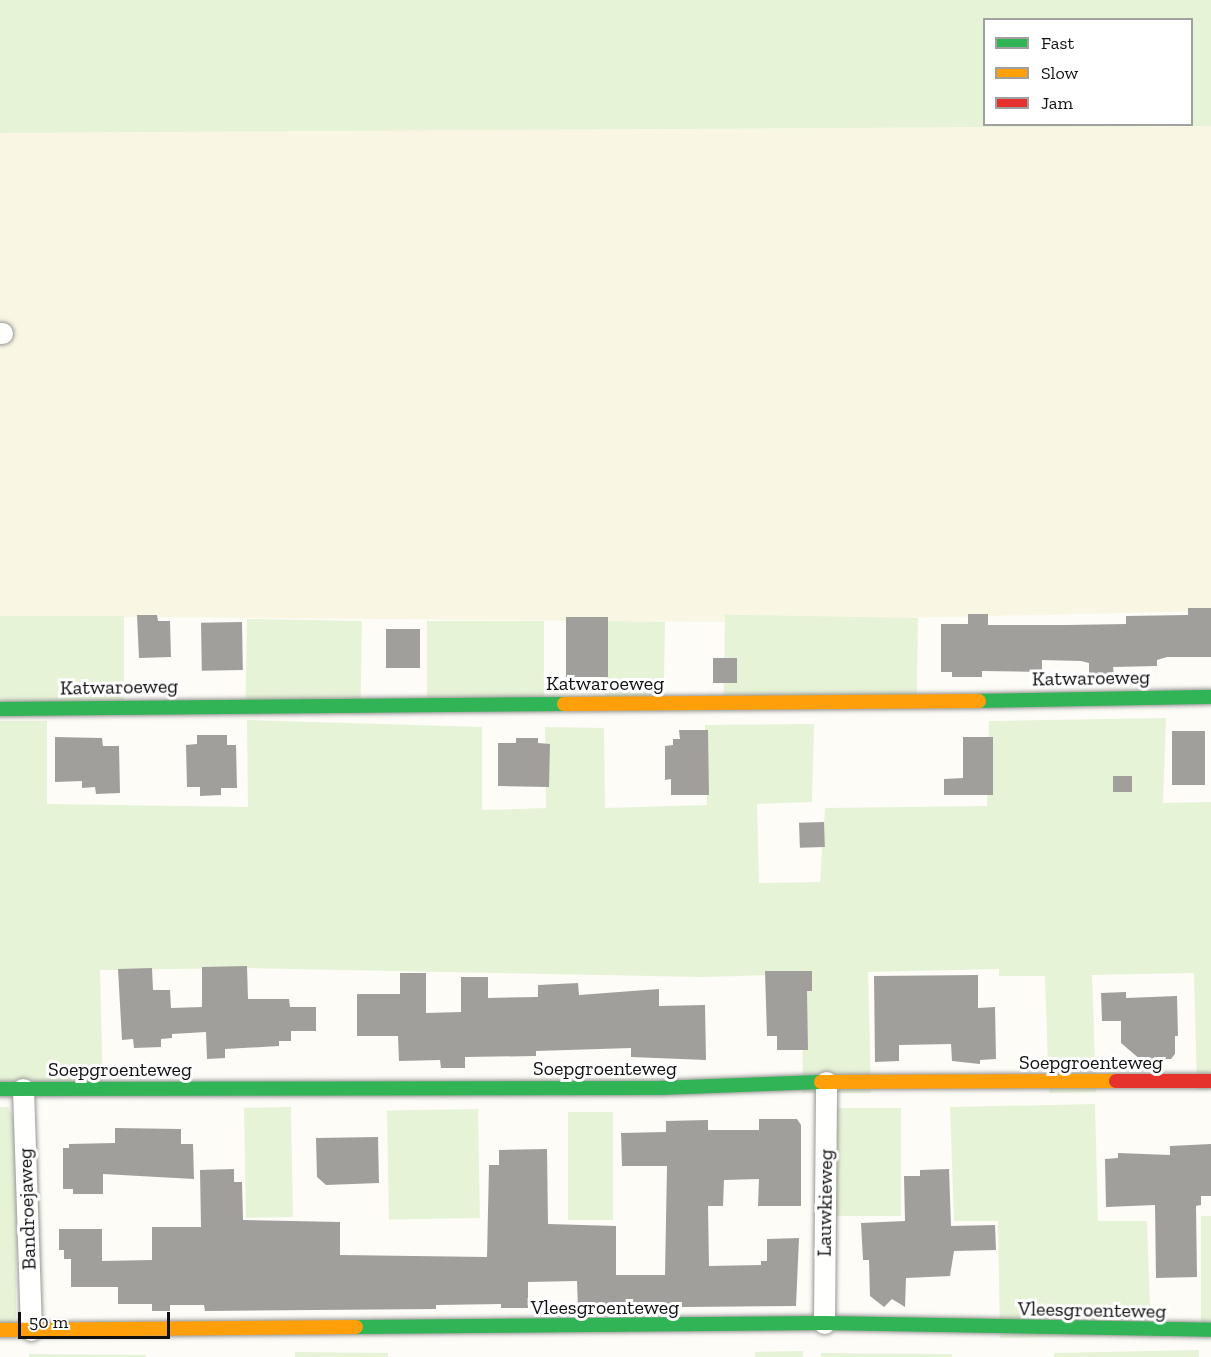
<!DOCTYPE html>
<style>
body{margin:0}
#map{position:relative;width:1211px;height:1357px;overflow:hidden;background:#fdfcf7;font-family:"Zilla Slab",serif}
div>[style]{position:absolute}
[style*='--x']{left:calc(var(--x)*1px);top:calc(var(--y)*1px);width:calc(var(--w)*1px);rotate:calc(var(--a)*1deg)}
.farmland>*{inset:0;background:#f9f7e4}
.green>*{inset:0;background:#e7f3d7;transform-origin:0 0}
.building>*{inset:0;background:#a19f9c;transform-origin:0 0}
.roads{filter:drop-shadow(0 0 2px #979795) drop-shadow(0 0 2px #979795)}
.street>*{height:21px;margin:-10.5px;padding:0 10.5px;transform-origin:10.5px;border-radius:10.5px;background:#fffffe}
.fast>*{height:14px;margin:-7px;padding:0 7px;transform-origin:7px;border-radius:7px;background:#30b455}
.slow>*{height:14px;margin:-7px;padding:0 7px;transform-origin:7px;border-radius:7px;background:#ff9f0a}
.jam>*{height:14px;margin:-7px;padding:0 7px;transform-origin:7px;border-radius:7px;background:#e5322d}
span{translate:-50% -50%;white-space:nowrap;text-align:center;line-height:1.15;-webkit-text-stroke:6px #fff;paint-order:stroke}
.street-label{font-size:20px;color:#111}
.legend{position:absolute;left:983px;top:18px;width:210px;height:108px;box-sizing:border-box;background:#fff;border:2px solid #a0a0a0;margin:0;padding:8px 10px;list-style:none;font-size:18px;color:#111}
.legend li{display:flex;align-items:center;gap:12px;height:30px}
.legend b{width:30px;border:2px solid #a0a0a0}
.scale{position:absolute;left:18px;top:1312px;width:152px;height:27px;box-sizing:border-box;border:3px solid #111;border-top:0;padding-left:8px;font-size:18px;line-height:21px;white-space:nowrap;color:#111;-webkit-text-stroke:4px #fff;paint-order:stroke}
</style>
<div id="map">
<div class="farmland">
<i style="clip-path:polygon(1211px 126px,1211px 611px,725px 622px,0 616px,0 133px)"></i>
</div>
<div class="green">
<i style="clip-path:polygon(evenodd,0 0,1211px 0,1211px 126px,0 133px,0 0,984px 20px,1192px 20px,1192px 124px,984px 124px,984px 20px)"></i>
<i style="left:0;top:616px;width:124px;height:90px"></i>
<i style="left:918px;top:618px;width:90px;height:193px;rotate:91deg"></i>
<i style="left:247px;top:619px;width:115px;height:90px;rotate:1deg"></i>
<i style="left:427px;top:621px;width:117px;height:89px"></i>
<i style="left:606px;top:621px;width:59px;height:89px;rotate:1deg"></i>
<i style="clip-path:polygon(1166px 718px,1163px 803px,1211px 802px,1211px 1090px,1197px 1090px,1194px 973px,1092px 975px,1096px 1092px,1049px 1093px,1045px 976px,999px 976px,999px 969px,868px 972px,871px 1093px,803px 1093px,802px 974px,703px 977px,247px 968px,100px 970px,103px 1093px,0 1094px,0 721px,47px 721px,47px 804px,248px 807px,247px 720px,482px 727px,482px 810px,546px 808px,545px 727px,604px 728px,605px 808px,707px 805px,705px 725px,814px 724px,812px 802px,757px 804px,759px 883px,820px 882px,825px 808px,987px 806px,989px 721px)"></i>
<i style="clip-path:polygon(1095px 1104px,1098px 1221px,1147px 1221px,1151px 1335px,1000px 1338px,998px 1221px,954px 1221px,950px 1107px)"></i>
<i style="clip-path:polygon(0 1107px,8px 1107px,17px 1124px,16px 1318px,0 1336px)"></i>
<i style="left:291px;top:1107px;width:110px;height:47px;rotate:89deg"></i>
<i style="clip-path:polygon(836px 1108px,901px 1108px,901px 1216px,822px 1216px)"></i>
<i style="left:478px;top:1109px;width:109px;height:91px;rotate:89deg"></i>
<i style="left:568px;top:1112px;width:45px;height:108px"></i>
<i style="left:1201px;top:1216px;width:10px;height:120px"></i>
<i style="clip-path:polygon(1199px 1350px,1199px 1357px,1054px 1357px,1054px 1353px)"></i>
<i style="clip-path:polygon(803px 1351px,803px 1357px,755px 1357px,755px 1352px)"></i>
<i style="clip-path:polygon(295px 1352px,388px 1353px,388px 1357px,295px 1357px)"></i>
<i style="clip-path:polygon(821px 1353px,952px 1354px,952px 1357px,821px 1357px)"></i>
<i style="clip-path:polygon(29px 1354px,146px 1355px,146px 1357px,29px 1357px)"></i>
</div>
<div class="building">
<i style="clip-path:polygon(1188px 608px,1211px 608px,1211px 657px,1167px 657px,1157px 660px,1157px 666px,1113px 667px,1114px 676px,1089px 677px,1089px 663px,1081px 661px,1042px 660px,1042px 672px,982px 671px,982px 677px,952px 677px,952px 672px,941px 672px,941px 624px,968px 624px,968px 614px,988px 614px,988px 625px,1067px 625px,1126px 624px,1126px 616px,1188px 615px)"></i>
<i style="clip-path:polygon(137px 615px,157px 615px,158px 621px,170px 621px,171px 657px,139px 658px)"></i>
<i style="left:566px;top:617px;width:42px;height:60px"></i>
<i style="left:242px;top:622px;width:48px;height:41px;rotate:89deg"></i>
<i style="left:386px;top:629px;width:34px;height:39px"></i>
<i style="left:737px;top:658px;width:25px;height:24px;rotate:90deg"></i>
<i style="clip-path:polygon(679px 730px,708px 730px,709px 795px,671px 795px,671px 779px,665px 780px,665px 746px,673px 745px,673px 739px,680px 739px)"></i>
<i style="left:1205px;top:731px;width:54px;height:33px;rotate:90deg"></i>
<i style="clip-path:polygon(197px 735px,227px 735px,227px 745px,236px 745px,237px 788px,221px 788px,221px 795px,200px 796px,200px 787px,187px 787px,186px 745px,197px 744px)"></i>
<i style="clip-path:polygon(55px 737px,102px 738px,103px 746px,119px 746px,120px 793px,96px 794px,95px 787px,82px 788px,82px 781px,55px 782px)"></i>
<i style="clip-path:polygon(963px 737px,993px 737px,993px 795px,944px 795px,944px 779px,963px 778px)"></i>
<i style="clip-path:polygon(516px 738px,538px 738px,538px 743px,550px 744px,549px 787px,498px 786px,498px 743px,516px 743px)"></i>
<i style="left:1113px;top:776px;width:19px;height:16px"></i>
<i style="left:824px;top:822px;width:25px;height:25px;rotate:88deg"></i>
<i style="clip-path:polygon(247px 966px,248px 999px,289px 999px,290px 1007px,316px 1007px,316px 1031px,291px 1031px,291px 1041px,279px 1041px,279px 1046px,225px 1049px,225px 1058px,207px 1059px,206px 1032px,172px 1034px,172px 1038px,161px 1039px,161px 1047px,134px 1048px,133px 1039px,122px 1040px,118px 969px,152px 968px,153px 990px,170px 990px,171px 1008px,202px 1007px,202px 967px)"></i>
<i style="clip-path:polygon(765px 971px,812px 971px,812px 991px,807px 991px,808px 1050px,777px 1050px,777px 1036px,767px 1036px)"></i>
<i style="clip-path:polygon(400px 973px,426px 973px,426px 1013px,461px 1012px,461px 977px,488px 977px,488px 998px,538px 997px,538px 985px,578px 983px,579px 995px,659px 989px,659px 1006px,705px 1005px,706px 1060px,631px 1057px,631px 1048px,536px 1051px,536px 1056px,465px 1057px,465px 1068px,441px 1068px,440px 1060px,399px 1061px,398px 1036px,357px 1036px,357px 994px,400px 994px)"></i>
<i style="clip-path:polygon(978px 975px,978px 1008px,995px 1007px,996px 1059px,980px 1060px,980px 1064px,952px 1061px,951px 1044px,899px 1045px,899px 1061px,875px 1062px,874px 976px)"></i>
<i style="clip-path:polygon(1126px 992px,1126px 998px,1177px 996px,1178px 1036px,1175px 1036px,1175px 1054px,1171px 1059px,1141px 1060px,1121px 1043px,1121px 1021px,1102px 1021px,1101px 993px)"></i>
<i style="clip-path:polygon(759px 1119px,797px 1119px,801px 1125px,801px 1206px,758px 1206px,759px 1179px,724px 1180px,723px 1206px,708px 1206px,709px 1266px,761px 1265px,761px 1261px,767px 1261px,767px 1239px,799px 1238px,796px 1306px,578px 1308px,577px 1281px,528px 1282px,528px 1308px,501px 1308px,501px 1304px,436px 1305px,436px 1309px,205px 1311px,204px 1305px,170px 1305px,170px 1311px,152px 1311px,152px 1304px,118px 1304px,118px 1287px,71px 1287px,71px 1259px,64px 1259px,64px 1250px,59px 1250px,59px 1229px,102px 1229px,102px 1261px,152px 1260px,152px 1227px,201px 1227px,200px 1170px,234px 1169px,234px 1182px,242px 1182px,243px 1220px,340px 1222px,340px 1255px,487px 1257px,489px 1165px,499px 1165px,499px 1150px,547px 1149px,548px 1224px,616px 1226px,616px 1275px,665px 1275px,667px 1166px,622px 1166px,621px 1133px,666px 1132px,666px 1121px,708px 1120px,708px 1130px,759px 1130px)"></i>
<i style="clip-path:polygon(115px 1128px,181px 1129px,181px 1144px,193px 1144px,194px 1179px,103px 1174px,103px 1194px,73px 1194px,73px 1189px,63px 1189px,63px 1148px,69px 1148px,69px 1144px,115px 1143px)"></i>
<i style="clip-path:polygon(378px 1137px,379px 1183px,326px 1185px,317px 1177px,316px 1138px)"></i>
<i style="clip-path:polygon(1211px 1144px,1211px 1196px,1201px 1196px,1201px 1205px,1196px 1206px,1197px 1277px,1156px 1278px,1155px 1205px,1106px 1207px,1105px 1159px,1118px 1158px,1118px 1153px,1170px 1155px,1170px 1146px)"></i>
<i style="clip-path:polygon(949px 1169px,951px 1226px,995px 1225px,996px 1250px,954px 1251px,950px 1276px,906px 1278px,905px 1307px,892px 1299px,884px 1307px,870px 1296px,869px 1260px,863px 1260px,861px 1223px,905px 1221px,904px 1176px,920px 1176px,920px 1170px)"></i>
</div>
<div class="roads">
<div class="street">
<i style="--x:0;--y:333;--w:2;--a:0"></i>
<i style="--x:23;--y:1089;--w:241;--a:88.1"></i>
<i style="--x:824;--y:1323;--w:241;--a:-89.5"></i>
</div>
<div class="fast">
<i style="--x:979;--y:701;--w:232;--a:-1"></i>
<i style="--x:0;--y:709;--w:564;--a:-0.51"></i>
<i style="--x:0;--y:1089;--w:659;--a:-0.09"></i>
<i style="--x:659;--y:1088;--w:162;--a:-2.1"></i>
<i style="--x:356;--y:1327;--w:468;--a:-0.5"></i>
<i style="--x:824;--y:1323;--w:387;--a:1"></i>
</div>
<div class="slow">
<i style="--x:564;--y:704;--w:415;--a:-0.4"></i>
<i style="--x:821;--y:1082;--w:295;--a:-0.2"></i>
<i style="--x:0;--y:1330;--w:356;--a:-0.5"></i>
</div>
<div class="jam">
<i style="--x:1116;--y:1081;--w:95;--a:0"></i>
</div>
</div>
<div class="street-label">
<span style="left:1091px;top:678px;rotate:-1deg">Katwaroeweg</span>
<span style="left:605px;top:683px">Katwaroeweg</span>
<span style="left:119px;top:687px;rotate:-1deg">Katwaroeweg</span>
<span style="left:1091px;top:1062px">Soepgroenteweg</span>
<span style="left:605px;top:1068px">Soepgroenteweg</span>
<span style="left:120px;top:1069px">Soepgroenteweg</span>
<span style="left:825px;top:1203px;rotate:-89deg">Lauwkieweg</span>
<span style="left:27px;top:1209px;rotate:-92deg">Bandroejaweg</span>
<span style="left:605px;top:1307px">Vleesgroenteweg</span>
<span style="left:1092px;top:1310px;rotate:1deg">Vleesgroenteweg</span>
</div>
<ul class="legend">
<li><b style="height:8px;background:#30b455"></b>Fast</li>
<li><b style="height:8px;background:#ff9f0a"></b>Slow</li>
<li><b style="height:8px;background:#e5322d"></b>Jam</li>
</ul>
<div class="scale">50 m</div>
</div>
